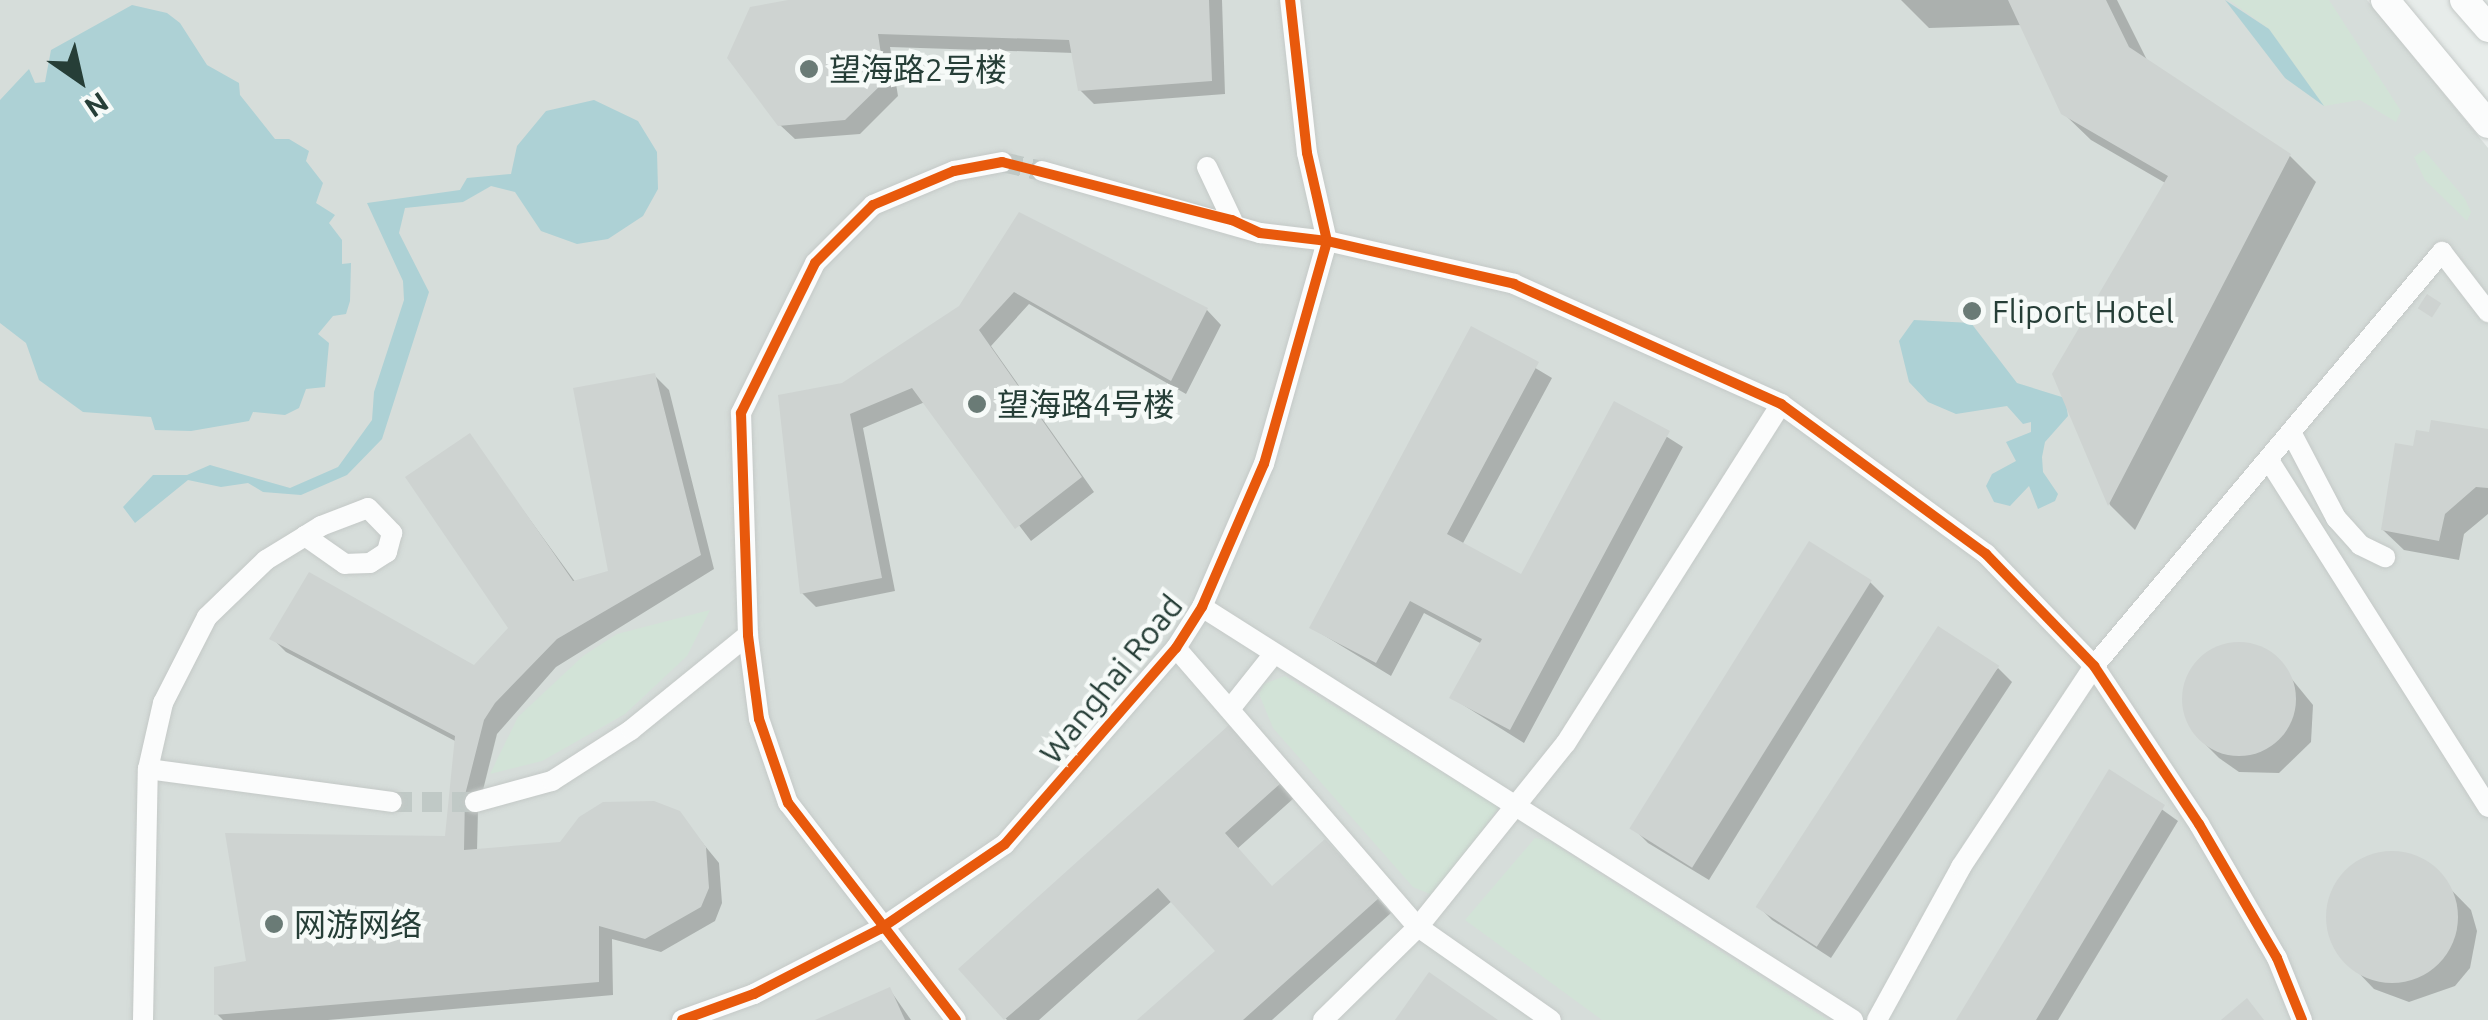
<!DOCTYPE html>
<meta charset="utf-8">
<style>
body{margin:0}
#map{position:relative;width:2488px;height:1020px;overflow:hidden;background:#e7ecea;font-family:Ubuntu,"Noto Sans SC",sans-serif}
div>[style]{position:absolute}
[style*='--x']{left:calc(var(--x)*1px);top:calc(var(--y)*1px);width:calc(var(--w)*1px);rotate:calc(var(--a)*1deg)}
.built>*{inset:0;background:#d6ddda}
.green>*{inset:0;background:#d2e3d7}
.water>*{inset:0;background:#add1d5}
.shadow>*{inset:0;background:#0003}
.building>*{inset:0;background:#ced3d1;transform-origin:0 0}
.round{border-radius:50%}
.street-tunnel>*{height:20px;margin-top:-10px;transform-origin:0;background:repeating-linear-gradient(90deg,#c0c9c6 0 20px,transparent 0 30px)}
.roads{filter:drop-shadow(0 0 2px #c4c9c7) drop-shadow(0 0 2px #c4c9c7)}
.street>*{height:20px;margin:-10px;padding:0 10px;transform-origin:10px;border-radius:10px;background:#fbfcfc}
.secondary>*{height:28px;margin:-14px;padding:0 14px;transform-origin:14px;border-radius:14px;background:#fbfcfc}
.cycleway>*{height:10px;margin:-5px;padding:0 5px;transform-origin:5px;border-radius:5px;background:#e8590c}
.dots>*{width:28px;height:28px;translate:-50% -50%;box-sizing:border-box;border:5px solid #f6faf8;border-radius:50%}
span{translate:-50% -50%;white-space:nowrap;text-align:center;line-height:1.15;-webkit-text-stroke:9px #f6faf8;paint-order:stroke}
.poi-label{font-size:32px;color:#263e37}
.left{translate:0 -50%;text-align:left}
.street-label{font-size:32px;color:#263e37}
.north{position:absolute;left:30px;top:30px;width:100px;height:100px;-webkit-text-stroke:8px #f6faf8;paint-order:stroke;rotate:146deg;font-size:28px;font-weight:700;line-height:40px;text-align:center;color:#263e37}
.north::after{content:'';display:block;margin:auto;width:35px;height:45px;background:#263e37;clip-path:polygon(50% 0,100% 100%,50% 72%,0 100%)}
</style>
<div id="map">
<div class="built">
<i style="clip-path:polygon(0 0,2367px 0,2488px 148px,2488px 1020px,0 1020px)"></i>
</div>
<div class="green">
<i style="clip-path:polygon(2229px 0,2329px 0,2401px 111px,2396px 122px,2360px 100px,2324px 106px,2269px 29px)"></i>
<i style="clip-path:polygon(2424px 150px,2465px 199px,2471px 212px,2467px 221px,2425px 180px,2414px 157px)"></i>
<i style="clip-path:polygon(710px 610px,687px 656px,625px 714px,542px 761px,490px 774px,518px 717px,583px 656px,617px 634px)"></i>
<i style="clip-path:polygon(1285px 676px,1499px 807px,1435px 896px,1413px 887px,1273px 728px,1259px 694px,1264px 684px)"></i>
<i style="clip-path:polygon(1535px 838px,1549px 841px,1828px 1020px,1602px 1020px,1465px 920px)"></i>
</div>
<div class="water">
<i style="clip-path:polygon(2225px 0,2269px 29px,2324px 106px,2285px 78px)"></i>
<i style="clip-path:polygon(132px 5px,167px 13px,180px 23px,207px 65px,239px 83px,240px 95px,275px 139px,289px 139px,309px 151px,306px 161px,323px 183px,316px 203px,335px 215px,329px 223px,342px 240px,342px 264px,351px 263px,350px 301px,346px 314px,333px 316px,318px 334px,329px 343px,325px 387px,306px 389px,299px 408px,285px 415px,253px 412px,249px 421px,191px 431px,155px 430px,151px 417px,83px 412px,39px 380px,26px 343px,0 323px,0 100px,29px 69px,35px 83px,45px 82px,51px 50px)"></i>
<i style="clip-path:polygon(594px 100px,638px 121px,657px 152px,658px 189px,643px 216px,608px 239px,577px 244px,541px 231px,515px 192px,491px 186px,463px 202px,405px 208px,399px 233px,429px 292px,382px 439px,347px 475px,301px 495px,263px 492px,248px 483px,221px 487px,188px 480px,135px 523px,123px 507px,153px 475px,187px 475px,210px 465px,290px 488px,338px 467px,372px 420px,374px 392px,404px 300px,403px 281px,367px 203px,460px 190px,467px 178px,511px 174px,517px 146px,546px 111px)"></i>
<i style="clip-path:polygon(1914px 320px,1971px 323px,2017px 383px,2065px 398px,2068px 416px,2045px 442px,2042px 457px,2043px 472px,2058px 494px,2055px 501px,2038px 509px,2029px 486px,2010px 506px,1994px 502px,1986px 486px,1992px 474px,2016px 461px,2006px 442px,2031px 432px,2031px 422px,2023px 424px,2007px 406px,1956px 414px,1928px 402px,1909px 382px,1899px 341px)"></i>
</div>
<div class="shadow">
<i style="clip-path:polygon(802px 0,1222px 0,1225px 94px,1094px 104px,1080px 90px,1074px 53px,890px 47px,898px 96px,860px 134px,795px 139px,780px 125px)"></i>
<i style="clip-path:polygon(1901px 0,2117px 0,2148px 62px,2290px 156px,2316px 182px,2135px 530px,2110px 505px,2055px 374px,2167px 184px,2091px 140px,2063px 113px,2022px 25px,1929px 28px)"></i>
<i style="clip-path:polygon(1020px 215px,1207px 310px,1221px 325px,1186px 394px,1029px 304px,991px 346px,1094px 492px,1031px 541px,925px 402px,863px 428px,895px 591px,816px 607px,802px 593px,843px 385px,961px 308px)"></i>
<i style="clip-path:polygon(1472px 330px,1552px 378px,1462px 545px,1522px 577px,1615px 404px,1683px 447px,1524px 743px,1452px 698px,1482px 644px,1424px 613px,1391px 676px,1312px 628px)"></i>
<i style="clip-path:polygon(655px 376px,669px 390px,714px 569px,556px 667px,497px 734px,478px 810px,477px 851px,562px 844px,678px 813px,719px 863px,722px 903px,715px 921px,661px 952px,612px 939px,613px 995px,328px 1020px,223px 1020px,217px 1014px,248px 963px,447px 839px,457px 742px,286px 652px,272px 638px,474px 668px,511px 628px,469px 436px,576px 583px,611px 572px)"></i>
<i style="clip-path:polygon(2488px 432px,2488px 514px,2464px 534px,2459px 560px,2404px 550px,2383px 530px,2416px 449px)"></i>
<i style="clip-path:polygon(1870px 582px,1884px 596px,1709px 880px,1648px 843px,1634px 829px)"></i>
<i style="clip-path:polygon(2246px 644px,2273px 656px,2313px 705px,2311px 742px,2279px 773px,2239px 772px,2219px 758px,2198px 737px,2184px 707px,2193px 668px,2226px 646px)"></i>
<i style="clip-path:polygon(1998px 668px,2012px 682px,1831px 958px,1772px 920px,1758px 906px)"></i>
<i style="clip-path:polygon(1243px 742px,1294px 798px,1237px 849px,1273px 889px,1339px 856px,1391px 913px,1272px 1020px,1141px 1020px,1218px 951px,1173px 900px,1039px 1020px,1007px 1020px,961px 969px)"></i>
<i style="clip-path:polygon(2110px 772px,2178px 821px,2058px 1020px,1959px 1020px)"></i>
<i style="clip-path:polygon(2383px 854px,2422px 860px,2471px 910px,2477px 931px,2470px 968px,2455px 986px,2409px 1002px,2374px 989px,2334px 947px,2328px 925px,2340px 879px)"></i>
<i style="clip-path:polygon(890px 990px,911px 1020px,821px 1020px)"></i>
</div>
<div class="building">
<i style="clip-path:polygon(788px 0,1209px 0,1212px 81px,1078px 91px,1069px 40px,878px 34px,885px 81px,845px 120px,778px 126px,727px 58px,750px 7px)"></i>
<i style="clip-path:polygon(2008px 0,2106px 0,2129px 47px,2291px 154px,2108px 506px,2052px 374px,2168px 176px,2061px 114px)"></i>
<i style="clip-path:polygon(1019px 212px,1208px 308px,1171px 381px,1014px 292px,979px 330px,1082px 477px,1015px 529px,912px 388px,850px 414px,882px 578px,800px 594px,778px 395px,842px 383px,959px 306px)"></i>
<i style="left:2427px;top:294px;width:17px;height:17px;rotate:33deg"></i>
<i style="clip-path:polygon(1471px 326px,1539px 362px,1447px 534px,1521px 574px,1614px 401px,1670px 431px,1510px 730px,1449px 698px,1482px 639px,1410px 601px,1376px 663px,1309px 628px)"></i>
<i style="clip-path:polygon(655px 373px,701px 555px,557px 639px,495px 703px,484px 720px,465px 795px,464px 850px,560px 842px,579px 817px,603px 802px,654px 801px,680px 811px,706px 847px,709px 888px,701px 907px,645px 939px,599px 926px,599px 982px,214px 1015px,214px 967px,246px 961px,225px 833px,445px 836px,455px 736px,269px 639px,309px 572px,474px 665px,508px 628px,405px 477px,470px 433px,573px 581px,608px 571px,573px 388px)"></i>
<i style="clip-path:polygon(2431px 420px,2488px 429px,2488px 488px,2476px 487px,2445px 514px,2439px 541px,2381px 530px,2395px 443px,2413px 446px,2416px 430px,2429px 432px)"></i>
<i style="left:1809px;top:541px;width:74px;height:339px;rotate:32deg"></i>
<i style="left:1938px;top:626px;width:73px;height:335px;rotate:33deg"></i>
<i class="round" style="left:2182px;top:642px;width:114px;height:114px"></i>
<i style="clip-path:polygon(1229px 725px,1281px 783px,1225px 833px,1272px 886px,1325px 839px,1379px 898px,1243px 1020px,1137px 1020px,1215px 951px,1158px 888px,1004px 1020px,958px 969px)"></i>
<i style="clip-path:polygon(2109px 769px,2165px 805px,2036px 1020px,1956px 1020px)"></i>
<i class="round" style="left:2326px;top:851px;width:132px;height:132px"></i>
<i style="clip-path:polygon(1429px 972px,1498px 1020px,1395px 1020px)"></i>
<i style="clip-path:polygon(890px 987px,905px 1020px,815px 1020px)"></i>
<i style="clip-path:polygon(2247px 998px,2264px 1020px,2221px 1020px)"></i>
</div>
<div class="street-tunnel">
<i style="--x:1002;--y:162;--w:41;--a:12.7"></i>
<i style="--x:392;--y:802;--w:83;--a:0"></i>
</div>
<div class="roads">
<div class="street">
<i style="--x:1207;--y:167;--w:59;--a:64.7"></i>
<i style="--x:1042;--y:171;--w:227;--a:15.9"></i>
<i style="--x:1260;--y:233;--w:67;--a:6.8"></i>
<i style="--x:1327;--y:241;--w:192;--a:12.9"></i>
<i style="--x:1514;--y:284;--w:293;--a:24.2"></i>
<i style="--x:1781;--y:404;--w:254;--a:36.2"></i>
<i style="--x:1986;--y:554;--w:156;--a:46"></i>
<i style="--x:2094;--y:666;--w:190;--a:56.4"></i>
<i style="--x:2199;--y:824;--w:155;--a:59.8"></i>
<i style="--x:2277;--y:958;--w:67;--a:68"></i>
<i style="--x:2293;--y:436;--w:93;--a:62.3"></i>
<i style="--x:2336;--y:518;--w:36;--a:48"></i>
<i style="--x:2360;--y:545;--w:28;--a:26"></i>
<i style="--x:2270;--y:462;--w:408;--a:57.7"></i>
<i style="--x:1202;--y:607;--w:771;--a:32.39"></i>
<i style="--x:1176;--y:648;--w:369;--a:49.1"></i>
<i style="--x:1418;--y:927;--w:162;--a:35"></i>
<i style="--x:1230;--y:709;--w:69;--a:-51.5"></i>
<i style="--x:148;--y:769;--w:246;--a:7.7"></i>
<i style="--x:475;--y:802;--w:80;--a:-15.3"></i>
<i style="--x:552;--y:781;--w:94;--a:-32.8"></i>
<i style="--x:631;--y:730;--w:151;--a:-39.1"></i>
<i style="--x:143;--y:1020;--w:251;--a:-88.9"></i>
<i style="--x:148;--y:769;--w:68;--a:-77.2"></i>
<i style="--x:163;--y:703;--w:97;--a:-62.9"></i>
<i style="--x:207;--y:617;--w:82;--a:-44"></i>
<i style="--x:266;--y:560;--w:46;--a:-31.6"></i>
<i style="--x:305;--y:536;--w:19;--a:-32"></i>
<i style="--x:321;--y:526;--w:50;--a:-21"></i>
<i style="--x:368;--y:508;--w:35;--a:46"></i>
<i style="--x:392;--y:533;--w:20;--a:105"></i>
<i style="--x:387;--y:552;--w:20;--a:147"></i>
<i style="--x:370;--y:563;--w:25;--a:178"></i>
<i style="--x:345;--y:564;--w:49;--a:-145"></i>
<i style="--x:682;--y:1020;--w:77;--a:-19.9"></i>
<i style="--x:754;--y:994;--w:142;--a:-27.3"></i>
<i style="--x:880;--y:929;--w:151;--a:-34.2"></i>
<i style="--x:1005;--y:844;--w:260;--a:-48.9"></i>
<i style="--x:1176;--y:648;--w:49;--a:-57.6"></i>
<i style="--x:1202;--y:607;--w:156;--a:-66.6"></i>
<i style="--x:1264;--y:464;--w:232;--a:-74.2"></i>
<i style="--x:1327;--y:241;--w:90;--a:-102.8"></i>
<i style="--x:1307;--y:153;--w:154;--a:-96.3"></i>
<i style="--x:956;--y:1020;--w:274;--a:-127.7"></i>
<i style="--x:788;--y:803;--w:89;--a:-109"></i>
<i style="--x:759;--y:719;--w:85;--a:-97.5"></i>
<i style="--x:748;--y:635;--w:222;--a:-91.8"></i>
<i style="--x:741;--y:413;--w:167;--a:-63.7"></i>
<i style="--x:815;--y:263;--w:82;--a:-45"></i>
<i style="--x:873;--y:205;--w:88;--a:-22.8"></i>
<i style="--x:954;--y:171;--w:49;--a:-10.6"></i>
<i style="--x:1323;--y:1020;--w:133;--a:-44.4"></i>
<i style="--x:1418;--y:927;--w:236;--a:-51.2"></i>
<i style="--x:1566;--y:743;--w:401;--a:-57.6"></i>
<i style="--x:1877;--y:1020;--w:175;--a:-61.2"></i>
<i style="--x:1961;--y:867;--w:241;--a:-56.5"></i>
<i style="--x:2094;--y:666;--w:541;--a:-49.95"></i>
<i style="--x:2442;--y:252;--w:76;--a:52.5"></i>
</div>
<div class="secondary">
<i style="--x:2385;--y:0;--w:161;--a:50.3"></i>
<i style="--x:2464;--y:0;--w:37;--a:49"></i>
</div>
</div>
<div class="cycleway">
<i style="--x:682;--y:1020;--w:77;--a:-19.9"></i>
<i style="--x:754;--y:994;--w:142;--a:-27.3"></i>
<i style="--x:880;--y:929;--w:151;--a:-34.2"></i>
<i style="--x:1005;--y:844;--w:260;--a:-48.9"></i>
<i style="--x:1176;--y:648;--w:49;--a:-57.6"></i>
<i style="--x:1202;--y:607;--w:156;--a:-66.6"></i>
<i style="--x:1264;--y:464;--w:232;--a:-74.2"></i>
<i style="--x:1327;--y:241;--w:90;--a:-102.8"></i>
<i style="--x:1307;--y:153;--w:154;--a:-96.3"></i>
<i style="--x:956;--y:1020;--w:274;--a:-127.7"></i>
<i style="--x:788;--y:803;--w:89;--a:-109"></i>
<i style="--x:759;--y:719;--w:85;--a:-97.5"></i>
<i style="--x:748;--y:635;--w:222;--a:-91.8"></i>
<i style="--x:741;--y:413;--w:167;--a:-63.7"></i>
<i style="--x:815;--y:263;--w:82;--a:-45"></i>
<i style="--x:873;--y:205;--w:88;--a:-22.8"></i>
<i style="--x:954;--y:171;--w:49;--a:-10.6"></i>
<i style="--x:1002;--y:162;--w:237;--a:14.2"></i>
<i style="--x:1232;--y:220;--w:31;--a:25"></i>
<i style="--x:1260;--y:233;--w:67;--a:6.8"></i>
<i style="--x:1327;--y:241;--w:192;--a:12.9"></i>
<i style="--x:1514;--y:284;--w:293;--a:24.2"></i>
<i style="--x:1781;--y:404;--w:254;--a:36.2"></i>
<i style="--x:1986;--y:554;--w:156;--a:46"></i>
<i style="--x:2094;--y:666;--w:190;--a:56.4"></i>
<i style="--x:2199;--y:824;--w:155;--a:59.8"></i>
<i style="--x:2277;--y:958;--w:67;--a:68"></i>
</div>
<div class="dots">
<i style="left:809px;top:69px;background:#6a7b76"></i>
<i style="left:1972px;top:311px;background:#6a7b76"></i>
<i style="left:977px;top:404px;background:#6a7b76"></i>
<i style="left:274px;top:924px;background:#6a7b76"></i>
</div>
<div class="poi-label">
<span class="left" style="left:829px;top:69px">望海路2号楼</span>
<span class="left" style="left:1992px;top:311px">Fliport Hotel</span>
<span class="left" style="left:997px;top:404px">望海路4号楼</span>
<span class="left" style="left:294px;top:924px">网游网络</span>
</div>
<div class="street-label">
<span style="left:1111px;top:679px;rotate:-51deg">Wanghai Road</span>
</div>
<div class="north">N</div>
</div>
